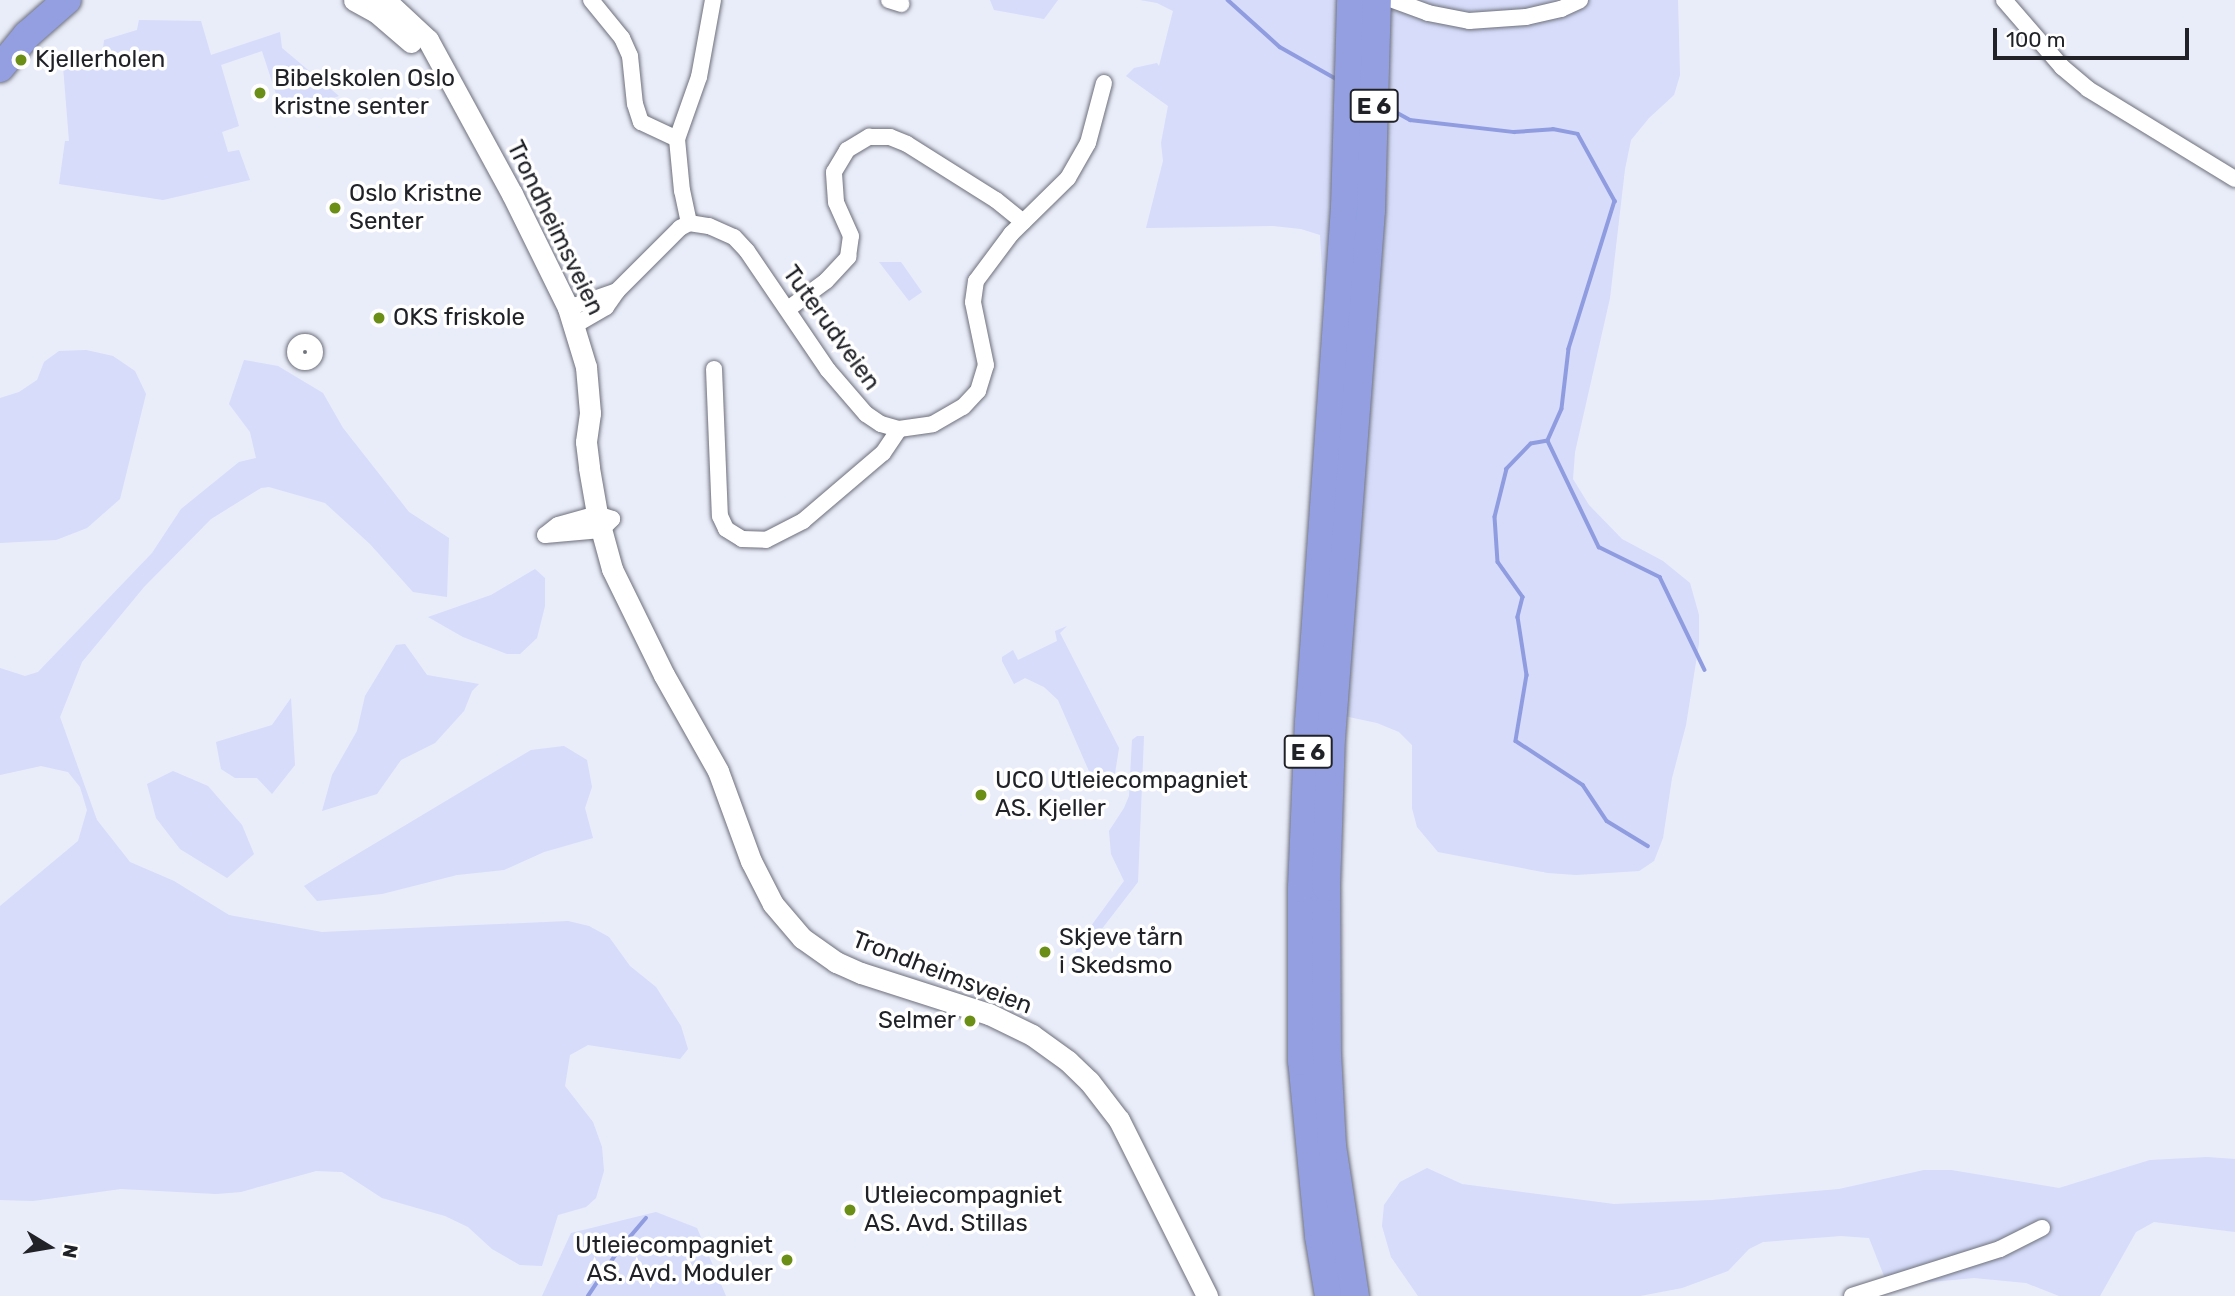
<!DOCTYPE html>
<meta charset="utf-8">
<style>
body{margin:0}
#map{position:relative;width:2235px;height:1296px;overflow:hidden;background:#e9ecf9;font-family:Rubik,sans-serif}
div>[style]{position:absolute}
[style*='--x']{left:calc(var(--x)*1px);top:calc(var(--y)*1px);width:calc(var(--w)*1px);rotate:calc(var(--a)*1deg)}
.green>*{inset:0;background:#d6dcfa}
.stream>*{height:3.5px;margin:-1.75px;padding:0 1.75px;transform-origin:1.75px;border-radius:1.75px;background:#909ce0}
.roads{filter:drop-shadow(0 0 2px #6d707b) drop-shadow(0 0 2px #6d707b)}
.street>*{height:16px;margin:-8px;padding:0 8px;transform-origin:8px;border-radius:8px;background:#fff}
.street>.ring{margin:-8px;padding:0;box-sizing:content-box;background:none;border:16px solid #fff;border-radius:50%}
.secondary>*{height:21px;margin:-10.5px;padding:0 10.5px;transform-origin:10.5px;border-radius:10.5px;background:#fff}
.highway>*{height:28px;margin:-14px;padding:0 14px;transform-origin:14px;border-radius:14px;background:#939fe1}
.dots>*{width:19px;height:19px;translate:-50% -50%;box-sizing:border-box;border:4px solid #fff;border-radius:50%}
span{translate:-50% -50%;white-space:nowrap;text-align:center;line-height:1.15;-webkit-text-stroke:7px #fff;paint-order:stroke}
.shield-label span{padding:2px 5px;background:#fff;border:2px solid;border-radius:5px;-webkit-text-stroke-width:0}
.shield-label{font-size:23px;color:#212227;font-weight:700}
.poi-label{font-size:24px;color:#212227}
.left{translate:0 -50%;text-align:left}
.right{translate:-100% -50%;text-align:right}
.street-label{font-size:24px;color:#212227}
.north{position:absolute;left:14px;top:1212px;width:70px;height:70px;-webkit-text-stroke:5px #fff;paint-order:stroke;rotate:101deg;font-size:19px;font-weight:700;line-height:28px;text-align:center;color:#212227}
.north::after{content:'';display:block;margin:auto;width:24px;height:32px;background:#212227;clip-path:polygon(50% 0,100% 100%,50% 72%,0 100%)}
.scale{position:absolute;left:1993px;top:28px;width:196px;height:32px;box-sizing:border-box;border:4px solid #212227;border-top:0;padding-left:9px;font-size:21px;line-height:24px;white-space:nowrap;color:#212227;-webkit-text-stroke:5px #fff;paint-order:stroke}
</style>
<div id="map">
<div class="green">
<i style="clip-path:polygon(990px 0,1058px 0,1044px 19px,994px 10px)"></i>
<i style="clip-path:polygon(1140px 0,1678px 0,1680px 75px,1674px 95px,1649px 118px,1631px 140px,1625px 169px,1610px 298px,1575px 452px,1573px 479px,1589px 505px,1622px 539px,1663px 561px,1690px 583px,1699px 615px,1699px 643px,1686px 725px,1672px 778px,1663px 838px,1654px 861px,1639px 871px,1576px 875px,1548px 873px,1438px 852px,1417px 827px,1412px 808px,1412px 745px,1399px 732px,1377px 723px,1321px 711px,1325px 319px,1320px 235px,1301px 229px,1273px 226px,1146px 228px,1163px 161px,1161px 143px,1168px 106px,1126px 76px,1134px 68px,1157px 63px,1159px 66px,1173px 11px,1157px 3px)"></i>
<i style="clip-path:polygon(139px 20px,201px 21px,211px 55px,280px 32px,282px 48px,339px 96px,278px 116px,276px 107px,280px 106px,262px 51px,221px 65px,239px 126px,222px 132px,228px 152px,239px 150px,250px 180px,163px 200px,59px 184px,65px 141px,69px 141px,63px 66px,103px 49px,104px 40px,137px 30px)"></i>
<i style="clip-path:polygon(879px 262px,901px 262px,922px 292px,909px 301px)"></i>
<i style="clip-path:polygon(86px 350px,113px 356px,135px 371px,146px 394px,120px 499px,87px 528px,56px 540px,0 543px,0 398px,19px 392px,37px 380px,44px 362px,59px 351px)"></i>
<i style="clip-path:polygon(244px 360px,278px 366px,323px 393px,343px 428px,409px 512px,449px 538px,447px 597px,413px 592px,370px 544px,325px 503px,269px 487px,261px 488px,211px 519px,144px 587px,82px 662px,60px 717px,97px 820px,130px 862px,174px 881px,229px 915px,322px 932px,568px 921px,589px 926px,609px 937px,630px 966px,656px 987px,681px 1026px,688px 1049px,680px 1059px,588px 1045px,570px 1055px,565px 1086px,593px 1122px,602px 1147px,604px 1171px,596px 1198px,586px 1207px,558px 1215px,542px 1266px,520px 1265px,492px 1249px,468px 1227px,445px 1216px,382px 1198px,342px 1172px,316px 1171px,241px 1192px,216px 1194px,121px 1189px,33px 1201px,0 1200px,0 906px,78px 841px,87px 810px,80px 787px,68px 772px,41px 766px,0 775px,0 668px,25px 676px,38px 672px,152px 553px,181px 509px,239px 462px,256px 458px,250px 432px,229px 404px)"></i>
<i style="clip-path:polygon(535px 569px,545px 578px,545px 606px,537px 638px,520px 654px,507px 654px,463px 637px,428px 617px,491px 595px)"></i>
<i style="clip-path:polygon(1067px 626px,1060px 633px,1119px 748px,1113px 786px,1107px 790px,1100px 790px,1095px 785px,1058px 700px,1044px 687px,1025px 678px,1014px 684px,1002px 661px,1002px 657px,1013px 650px,1018px 660px,1057px 641px,1055px 631px)"></i>
<i style="clip-path:polygon(405px 644px,427px 675px,479px 684px,472px 691px,464px 711px,435px 743px,401px 760px,377px 794px,322px 811px,332px 775px,357px 731px,365px 696px,396px 645px)"></i>
<i style="clip-path:polygon(291px 698px,295px 765px,272px 794px,257px 778px,235px 778px,221px 769px,216px 742px,272px 725px)"></i>
<i style="clip-path:polygon(1137px 736px,1144px 736px,1138px 882px,1084px 952px,1075px 953px,1080px 941px,1124px 881px,1111px 854px,1109px 831px,1124px 808px,1129px 796px,1132px 740px)"></i>
<i style="clip-path:polygon(564px 746px,587px 760px,592px 787px,585px 808px,593px 838px,544px 852px,504px 870px,457px 875px,382px 894px,317px 901px,304px 886px,531px 750px)"></i>
<i style="clip-path:polygon(173px 771px,208px 786px,242px 825px,254px 854px,227px 878px,180px 849px,156px 818px,147px 784px)"></i>
<i style="clip-path:polygon(2207px 1157px,2235px 1159px,2235px 1232px,2154px 1222px,2136px 1232px,2100px 1296px,2059px 1296px,2026px 1283px,1974px 1278px,1888px 1286px,1869px 1238px,1841px 1236px,1763px 1242px,1749px 1249px,1728px 1271px,1682px 1288px,1640px 1296px,1418px 1296px,1391px 1257px,1382px 1226px,1384px 1205px,1400px 1182px,1427px 1168px,1462px 1184px,1614px 1204px,1712px 1200px,1839px 1189px,1924px 1170px,1951px 1170px,2059px 1188px,2150px 1160px)"></i>
<i style="clip-path:polygon(656px 1212px,697px 1228px,726px 1296px,542px 1296px,571px 1233px)"></i>
</div>
<div class="stream">
<i style="--x:1228;--y:0;--w:70;--a:42.1"></i>
<i style="--x:1280;--y:47;--w:67;--a:29.6"></i>
<i style="--x:1385;--y:106;--w:29;--a:29"></i>
<i style="--x:1410;--y:120;--w:105;--a:6.6"></i>
<i style="--x:1514;--y:132;--w:39;--a:-4"></i>
<i style="--x:1553;--y:129;--w:25;--a:11"></i>
<i style="--x:1578;--y:134;--w:77;--a:61.1"></i>
<i style="--x:1615;--y:201;--w:155;--a:107.3"></i>
<i style="--x:1569;--y:349;--w:60;--a:96.7"></i>
<i style="--x:1562;--y:409;--w:35;--a:114"></i>
<i style="--x:1548;--y:441;--w:17;--a:170"></i>
<i style="--x:1531;--y:444;--w:35;--a:134"></i>
<i style="--x:1507;--y:469;--w:49;--a:104"></i>
<i style="--x:1495;--y:517;--w:45;--a:86.2"></i>
<i style="--x:1498;--y:562;--w:43;--a:54.5"></i>
<i style="--x:1523;--y:597;--w:21;--a:104"></i>
<i style="--x:1518;--y:617;--w:59;--a:81.2"></i>
<i style="--x:1527;--y:675;--w:67;--a:99.5"></i>
<i style="--x:1516;--y:741;--w:80;--a:33.3"></i>
<i style="--x:1583;--y:785;--w:43;--a:56.3"></i>
<i style="--x:1607;--y:821;--w:48;--a:31.4"></i>
<i style="--x:1548;--y:441;--w:118;--a:64.3"></i>
<i style="--x:1599;--y:547;--w:68;--a:26.2"></i>
<i style="--x:1660;--y:577;--w:103;--a:64.2"></i>
<i style="--x:588;--y:1296;--w:54;--a:-56.3"></i>
<i style="--x:618;--y:1251;--w:43;--a:-49.7"></i>
</div>
<div class="roads">
<div class="street">
<i style="--x:591;--y:0;--w:49;--a:50.8"></i>
<i style="--x:622;--y:38;--w:20;--a:66"></i>
<i style="--x:630;--y:56;--w:48;--a:84.1"></i>
<i style="--x:635;--y:104;--w:19;--a:72"></i>
<i style="--x:641;--y:122;--w:40;--a:25"></i>
<i style="--x:889;--y:0;--w:13;--a:18"></i>
<i style="--x:1393;--y:0;--w:37;--a:20"></i>
<i style="--x:1428;--y:13;--w:42;--a:11"></i>
<i style="--x:1469;--y:21;--w:57;--a:-4"></i>
<i style="--x:1526;--y:17;--w:36;--a:-13"></i>
<i style="--x:1561;--y:9;--w:21;--a:-25"></i>
<i style="--x:2004;--y:0;--w:89;--a:49.1"></i>
<i style="--x:2062;--y:67;--w:34;--a:40"></i>
<i style="--x:2088;--y:89;--w:172;--a:31.5"></i>
<i style="--x:689;--y:223;--w:33;--a:-102"></i>
<i style="--x:682;--y:191;--w:52;--a:-95.5"></i>
<i style="--x:677;--y:139;--w:66;--a:-70.5"></i>
<i style="--x:699;--y:77;--w:78;--a:-79.7"></i>
<i style="--x:568;--y:308;--w:52;--a:-19.1"></i>
<i style="--x:788;--y:309;--w:47;--a:-36.4"></i>
<i style="--x:826;--y:281;--w:33;--a:-47"></i>
<i style="--x:848;--y:257;--w:21;--a:-82"></i>
<i style="--x:851;--y:236;--w:37;--a:-114"></i>
<i style="--x:836;--y:202;--w:30;--a:-94"></i>
<i style="--x:834;--y:172;--w:26;--a:-59"></i>
<i style="--x:847;--y:150;--w:26;--a:-31"></i>
<i style="--x:869;--y:137;--w:21;--a:0"></i>
<i style="--x:890;--y:137;--w:18;--a:22"></i>
<i style="--x:907;--y:144;--w:105;--a:32.2"></i>
<i style="--x:996;--y:200;--w:35;--a:39"></i>
<i style="--x:575;--y:325;--w:36;--a:-30"></i>
<i style="--x:606;--y:307;--w:19;--a:-55"></i>
<i style="--x:617;--y:291;--w:89;--a:-45"></i>
<i style="--x:680;--y:228;--w:10;--a:-29"></i>
<i style="--x:689;--y:223;--w:20;--a:9"></i>
<i style="--x:709;--y:226;--w:27;--a:24"></i>
<i style="--x:734;--y:237;--w:19;--a:47"></i>
<i style="--x:747;--y:251;--w:144;--a:55.8"></i>
<i style="--x:828;--y:370;--w:58;--a:49.2"></i>
<i style="--x:866;--y:414;--w:18;--a:34"></i>
<i style="--x:881;--y:424;--w:19;--a:16"></i>
<i style="--x:899;--y:429;--w:34;--a:-8"></i>
<i style="--x:933;--y:424;--w:34;--a:-30"></i>
<i style="--x:963;--y:407;--w:22;--a:-47"></i>
<i style="--x:978;--y:391;--w:27;--a:-73"></i>
<i style="--x:986;--y:365;--w:64;--a:-101.7"></i>
<i style="--x:973;--y:302;--w:21;--a:-82"></i>
<i style="--x:976;--y:281;--w:59;--a:-53.3"></i>
<i style="--x:1011;--y:234;--w:80;--a:-44.5"></i>
<i style="--x:1068;--y:178;--w:40;--a:-60.3"></i>
<i style="--x:1088;--y:143;--w:62;--a:-75.1"></i>
<i class="ring" style="left:295px;top:342px;width:4px;height:4px"></i>
<i style="--x:714;--y:369;--w:147;--a:87.7"></i>
<i style="--x:720;--y:516;--w:14;--a:65"></i>
<i style="--x:726;--y:529;--w:19;--a:32"></i>
<i style="--x:742;--y:539;--w:24;--a:2"></i>
<i style="--x:766;--y:540;--w:42;--a:-27.2"></i>
<i style="--x:803;--y:521;--w:105;--a:-40.4"></i>
<i style="--x:883;--y:453;--w:29;--a:-56"></i>
<i style="--x:597;--y:514;--w:16;--a:18"></i>
<i style="--x:612;--y:519;--w:16;--a:135"></i>
<i style="--x:601;--y:530;--w:56;--a:174.9"></i>
<i style="--x:545;--y:535;--w:16;--a:-38"></i>
<i style="--x:558;--y:525;--w:41;--a:-15.8"></i>
<i style="--x:1852;--y:1296;--w:155;--a:-17.6"></i>
<i style="--x:2000;--y:1249;--w:47;--a:-26.6"></i>
</div>
<div class="secondary">
<i style="--x:354;--y:0;--w:25;--a:29"></i>
<i style="--x:376;--y:12;--w:46;--a:40.6"></i>
<i style="--x:385;--y:0;--w:59;--a:42.9"></i>
<i style="--x:428;--y:40;--w:175;--a:61.4"></i>
<i style="--x:512;--y:194;--w:127;--a:63.8"></i>
<i style="--x:568;--y:308;--w:62;--a:73"></i>
<i style="--x:586;--y:367;--w:46;--a:85"></i>
<i style="--x:590;--y:413;--w:29;--a:98"></i>
<i style="--x:586;--y:442;--w:26;--a:83"></i>
<i style="--x:589;--y:468;--w:47;--a:80.1"></i>
<i style="--x:597;--y:514;--w:57;--a:74.7"></i>
<i style="--x:612;--y:569;--w:118;--a:63.9"></i>
<i style="--x:664;--y:675;--w:110;--a:60.6"></i>
<i style="--x:718;--y:771;--w:96;--a:69.9"></i>
<i style="--x:751;--y:861;--w:48;--a:62.9"></i>
<i style="--x:773;--y:904;--w:45;--a:49.5"></i>
<i style="--x:802;--y:938;--w:42;--a:35.2"></i>
<i style="--x:836;--y:962;--w:27;--a:24"></i>
<i style="--x:861;--y:973;--w:134;--a:17.8"></i>
<i style="--x:989;--y:1014;--w:48;--a:26"></i>
<i style="--x:1032;--y:1035;--w:44;--a:35.8"></i>
<i style="--x:1068;--y:1061;--w:29;--a:44"></i>
<i style="--x:1089;--y:1081;--w:49;--a:52.4"></i>
<i style="--x:1119;--y:1120;--w:197;--a:63.4"></i>
</div>
<div class="highway">
<i style="--x:0;--y:68;--w:43;--a:-50.7"></i>
<i style="--x:27;--y:35;--w:53;--a:-41.2"></i>
<i style="--x:1329;--y:1296;--w:61;--a:-99.5"></i>
<i style="--x:1319;--y:1236;--w:176;--a:-95.5"></i>
<i style="--x:1302;--y:1061;--w:173;--a:-90"></i>
<i style="--x:1302;--y:888;--w:166;--a:-87.6"></i>
<i style="--x:1309;--y:722;--w:516;--a:-86"></i>
<i style="--x:1345;--y:207;--w:207;--a:-88.3"></i>
<i style="--x:1355;--y:1296;--w:152;--a:-98.7"></i>
<i style="--x:1332;--y:1146;--w:91;--a:-93.1"></i>
<i style="--x:1327;--y:1055;--w:168;--a:-90.3"></i>
<i style="--x:1326;--y:887;--w:148;--a:-88.1"></i>
<i style="--x:1331;--y:739;--w:530;--a:-85.67"></i>
<i style="--x:1371;--y:211;--w:211;--a:-88.4"></i>
</div>
</div>
<div class="dots">
<i style="left:21px;top:60px;background:#6b8e17"></i>
<i style="left:260px;top:93px;background:#6b8e17"></i>
<i style="left:335px;top:208px;background:#6b8e17"></i>
<i style="left:379px;top:318px;background:#6b8e17"></i>
<i style="left:981px;top:795px;background:#6b8e17"></i>
<i style="left:1045px;top:952px;background:#6b8e17"></i>
<i style="left:970px;top:1021px;background:#6b8e17"></i>
<i style="left:850px;top:1210px;background:#6b8e17"></i>
<i style="left:787px;top:1260px;background:#6b8e17"></i>
</div>
<div class="shield-label">
<span style="left:1374px;top:106px">E 6</span>
<span style="left:1308px;top:752px">E 6</span>
</div>
<div class="poi-label">
<span class="left" style="left:35px;top:60px">Kjellerholen</span>
<span class="left" style="left:274px;top:93px">Bibelskolen Oslo<br>kristne senter</span>
<span class="left" style="left:349px;top:208px">Oslo Kristne<br>Senter</span>
<span class="left" style="left:393px;top:318px">OKS friskole</span>
<span class="left" style="left:995px;top:795px">UCO Utleiecompagniet<br>AS. Kjeller</span>
<span class="left" style="left:1059px;top:952px">Skjeve tårn<br>i Skedsmo</span>
<span class="right" style="left:956px;top:1021px">Selmer</span>
<span class="left" style="left:864px;top:1210px">Utleiecompagniet<br>AS. Avd. Stillas</span>
<span class="right" style="left:773px;top:1260px">Utleiecompagniet<br>AS. Avd. Moduler</span>
</div>
<div class="street-label">
<span style="left:555px;top:228px;rotate:64deg">Trondheimsveien</span>
<span style="left:831px;top:328px;rotate:54deg">Tuterudveien</span>
<span style="left:942px;top:973px;rotate:21deg">Trondheimsveien</span>
</div>
<div class="north">N</div>
<div class="scale">100 m</div>
</div>
